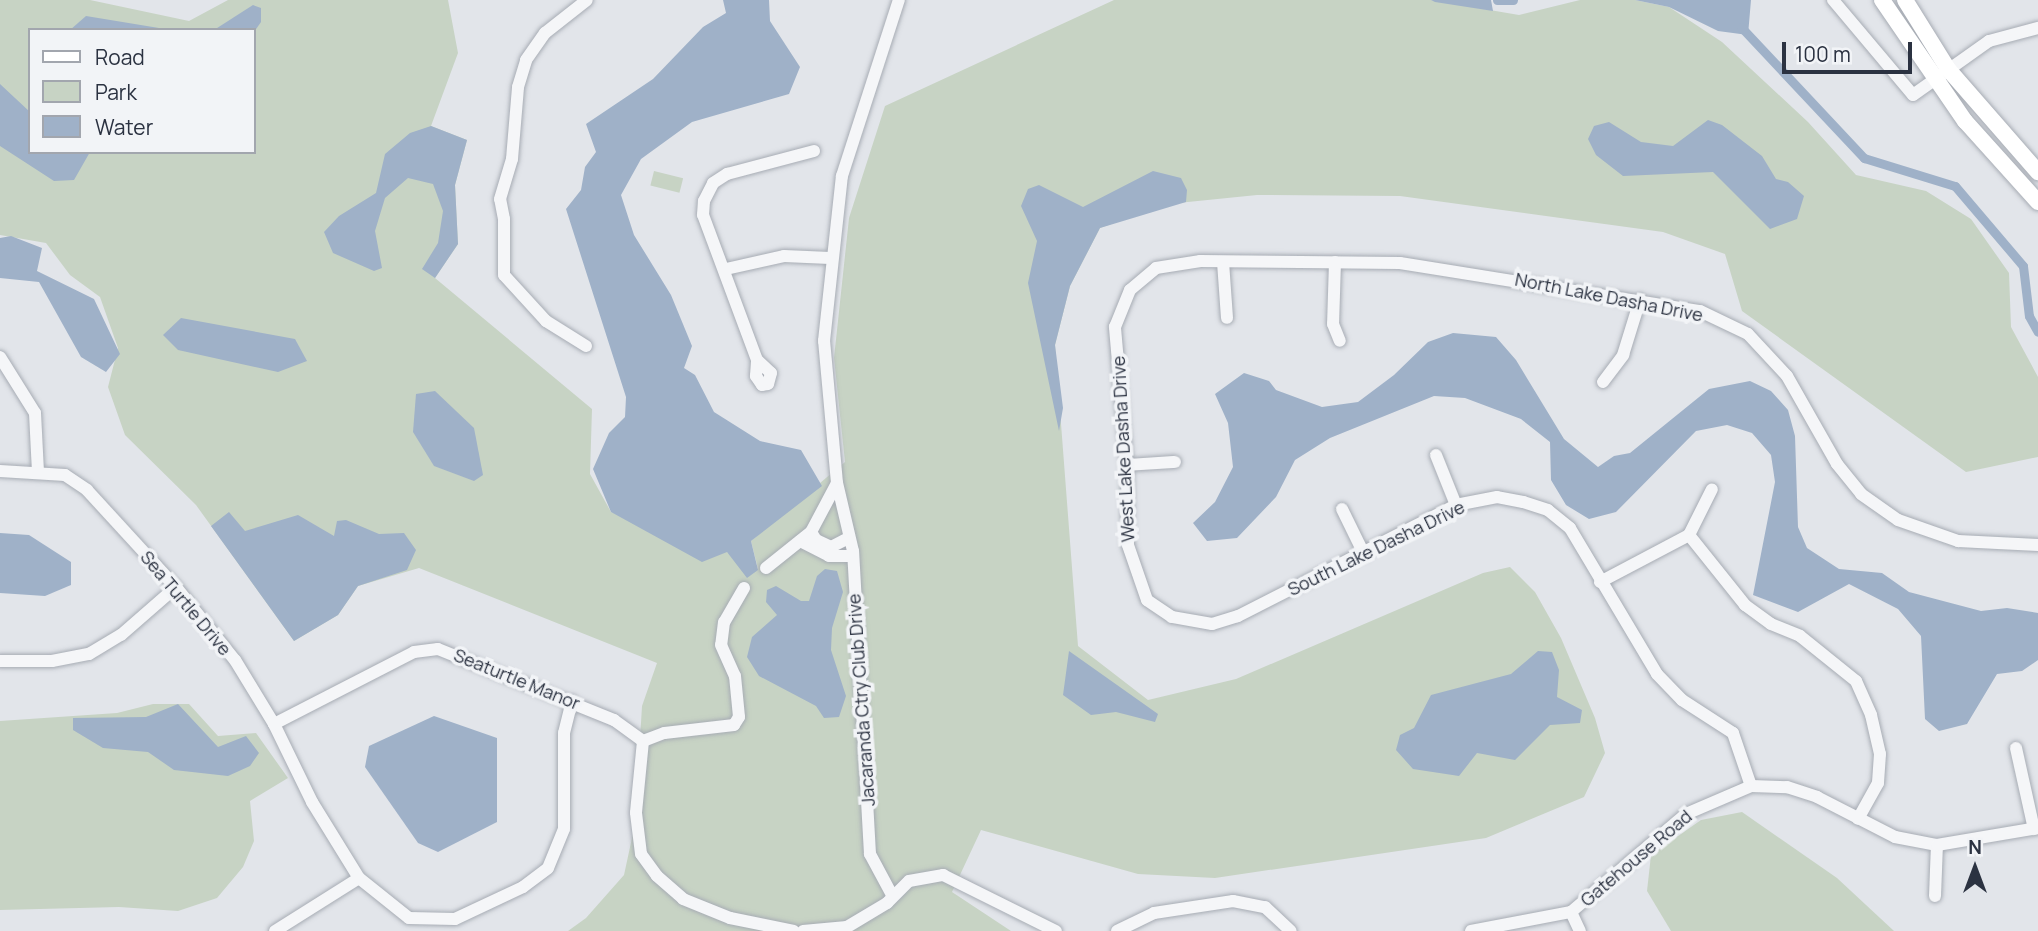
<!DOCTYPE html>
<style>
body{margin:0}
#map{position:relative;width:2038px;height:931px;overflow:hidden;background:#e2e5ea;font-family:Manrope,sans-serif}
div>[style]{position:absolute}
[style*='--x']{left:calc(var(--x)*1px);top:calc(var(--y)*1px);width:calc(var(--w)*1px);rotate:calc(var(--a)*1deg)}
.green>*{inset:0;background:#c7d3c4;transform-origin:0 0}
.water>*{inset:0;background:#9fb1c8}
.canal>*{height:9px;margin:-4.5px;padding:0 4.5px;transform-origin:4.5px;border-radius:4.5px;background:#9fb1c8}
.roads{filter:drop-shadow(0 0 2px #a7acb4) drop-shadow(0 0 2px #a7acb4)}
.minor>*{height:12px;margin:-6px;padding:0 6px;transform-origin:6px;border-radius:6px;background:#f5f6f8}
.major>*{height:16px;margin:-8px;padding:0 8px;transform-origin:8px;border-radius:8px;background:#fff}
span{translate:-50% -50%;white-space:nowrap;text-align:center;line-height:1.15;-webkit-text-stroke:7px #f2f4f7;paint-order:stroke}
.street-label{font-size:18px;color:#2b3241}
.legend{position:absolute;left:28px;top:28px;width:228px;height:126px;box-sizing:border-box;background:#f2f4f7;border:2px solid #a2a6ae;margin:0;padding:9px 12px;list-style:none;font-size:21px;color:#2b3241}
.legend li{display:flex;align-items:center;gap:14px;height:35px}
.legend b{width:35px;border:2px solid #a2a6ae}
.north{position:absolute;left:1940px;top:833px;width:70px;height:70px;-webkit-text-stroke:5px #f2f4f7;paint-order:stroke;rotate:0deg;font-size:19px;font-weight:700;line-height:28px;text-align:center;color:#2b3241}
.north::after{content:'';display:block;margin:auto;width:24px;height:32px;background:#2b3241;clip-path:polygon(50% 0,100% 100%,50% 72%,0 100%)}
.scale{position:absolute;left:1782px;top:42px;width:130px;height:32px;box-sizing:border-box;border:4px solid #2b3241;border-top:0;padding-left:9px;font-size:21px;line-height:24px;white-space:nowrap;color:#2b3241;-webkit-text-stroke:5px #f2f4f7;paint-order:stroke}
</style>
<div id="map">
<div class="green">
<i style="clip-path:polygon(evenodd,0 0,90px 0,189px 21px,228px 0,448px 0,458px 53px,431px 126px,467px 140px,455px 185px,458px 244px,435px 278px,592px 409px,590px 474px,611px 512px,727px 552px,758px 569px,751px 541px,845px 462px,834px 358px,849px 218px,885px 106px,1114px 0,1431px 0,1519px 15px,1580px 0,1635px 0,1669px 7px,1722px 42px,1808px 122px,1856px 175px,1926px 191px,1971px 219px,2009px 273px,2011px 327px,2038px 377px,2038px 457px,1966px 472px,1742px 311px,1725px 254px,1663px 232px,1400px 196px,1257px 195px,1168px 204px,1100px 228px,1070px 286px,1055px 345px,1078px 646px,1148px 700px,1236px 679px,1483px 573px,1510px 567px,1535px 592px,1561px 638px,1595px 718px,1605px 753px,1584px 797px,1486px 838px,1215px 878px,1138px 874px,981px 830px,952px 892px,1011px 931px,568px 931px,586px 918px,624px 875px,635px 824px,642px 706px,657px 663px,419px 568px,358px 586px,338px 615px,294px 641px,196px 505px,125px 435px,108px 387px,118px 348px,100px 297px,70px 275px,46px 243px,0 235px,0 0,30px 30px,254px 30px,254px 152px,30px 152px,30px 30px)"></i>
<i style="left:654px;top:171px;width:30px;height:15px;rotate:14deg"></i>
<i style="clip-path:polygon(153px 704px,189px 704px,218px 736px,256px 733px,288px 778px,250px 801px,254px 841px,243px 867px,217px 898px,178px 911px,119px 907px,0 910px,0 721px,117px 713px)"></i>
<i style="clip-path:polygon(1742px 812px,1837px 878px,1894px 931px,1671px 931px,1647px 891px,1651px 855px,1701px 820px)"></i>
</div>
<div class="water">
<i style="clip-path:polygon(723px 0,769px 0,770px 21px,800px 67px,789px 94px,692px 122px,641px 159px,621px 195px,634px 235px,671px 295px,692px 346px,684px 368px,695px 375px,714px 412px,760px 441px,801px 450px,822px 486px,751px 541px,758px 570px,747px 578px,727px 552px,702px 562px,611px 512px,593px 469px,609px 433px,625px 417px,626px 397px,566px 209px,581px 190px,585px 167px,596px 152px,586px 124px,653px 79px,703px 27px,726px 13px)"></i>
<i style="clip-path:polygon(1431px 0,1491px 0,1493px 11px,1435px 2px)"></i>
<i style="clip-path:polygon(1635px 0,1751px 0,1748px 35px,1718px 31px,1669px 7px)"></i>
<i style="clip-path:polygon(253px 5px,261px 8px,261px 22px,254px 32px,214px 30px)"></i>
<i style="clip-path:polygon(86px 16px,171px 30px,70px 30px)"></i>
<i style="clip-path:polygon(0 84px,30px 112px,30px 152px,90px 152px,74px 180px,54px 181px,0 146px)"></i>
<i style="clip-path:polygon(1708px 120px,1722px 125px,1762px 156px,1776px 179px,1788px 182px,1804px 196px,1797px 219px,1770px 229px,1713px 172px,1623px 176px,1596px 155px,1588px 139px,1594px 126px,1609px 122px,1641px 142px,1673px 146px)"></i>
<i style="clip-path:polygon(431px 126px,467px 140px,455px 185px,458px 244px,435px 278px,422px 269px,438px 243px,443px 211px,433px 184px,408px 178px,385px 198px,375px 231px,382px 268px,374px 271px,333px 253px,324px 232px,339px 216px,376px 193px,385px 154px,410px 133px)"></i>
<i style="clip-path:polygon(1153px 171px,1181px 178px,1187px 190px,1186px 202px,1100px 228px,1070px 286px,1055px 345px,1063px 408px,1059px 431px,1028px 283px,1037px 241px,1021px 206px,1028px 189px,1039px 185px,1083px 207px)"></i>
<i style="clip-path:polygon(11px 236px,42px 248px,37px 271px,94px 299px,120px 354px,106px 372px,81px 357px,39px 282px,0 278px,0 238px)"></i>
<i style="clip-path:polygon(181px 318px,295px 339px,307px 361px,278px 372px,178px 350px,163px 335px)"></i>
<i style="clip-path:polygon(1453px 333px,1496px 337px,1516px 360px,1564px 439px,1598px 467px,1614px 456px,1630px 453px,1709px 389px,1750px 381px,1771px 391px,1788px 410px,1795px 436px,1798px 527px,1807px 548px,1839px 569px,1882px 573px,1909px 592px,1981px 611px,2007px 608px,2038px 613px,2038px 660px,2022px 671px,1997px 674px,1967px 724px,1939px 731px,1925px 719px,1921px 636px,1898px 609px,1849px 584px,1798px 612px,1753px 595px,1775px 482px,1771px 455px,1752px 433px,1727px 425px,1696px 431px,1616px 512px,1589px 519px,1566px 505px,1551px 480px,1550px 442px,1521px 419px,1465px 398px,1434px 396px,1330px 438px,1295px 460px,1276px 497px,1237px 538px,1207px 541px,1193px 523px,1215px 502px,1233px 467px,1228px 423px,1215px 394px,1244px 373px,1269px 381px,1276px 390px,1322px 407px,1358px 402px,1394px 375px,1428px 342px)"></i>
<i style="clip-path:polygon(435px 391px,474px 428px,483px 475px,474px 481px,434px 466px,413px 432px,416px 394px)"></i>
<i style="clip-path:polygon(229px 512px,245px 531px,298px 515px,334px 536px,337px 521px,346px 520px,379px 534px,404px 533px,416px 550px,407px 570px,358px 586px,338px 615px,294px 641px,211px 526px)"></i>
<i style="clip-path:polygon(0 533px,29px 535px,71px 562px,71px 585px,45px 596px,0 593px)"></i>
<i style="clip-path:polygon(825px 569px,837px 571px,843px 592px,832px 628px,831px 650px,846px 696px,839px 717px,824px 718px,816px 706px,759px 676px,747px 657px,752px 637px,777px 615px,766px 602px,767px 590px,776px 586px,801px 601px,809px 601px,817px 576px)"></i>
<i style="clip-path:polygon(1069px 651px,1158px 714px,1155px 722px,1116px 712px,1091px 715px,1063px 695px)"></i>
<i style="clip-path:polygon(1538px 651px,1552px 652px,1559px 670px,1557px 697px,1582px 710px,1580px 723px,1550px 725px,1515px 760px,1477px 753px,1459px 776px,1413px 769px,1396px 750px,1400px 735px,1414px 728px,1431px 695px,1511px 674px)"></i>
<i style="clip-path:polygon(178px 704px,218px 747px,246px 736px,259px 753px,250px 766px,228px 776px,174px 770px,148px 752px,103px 748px,73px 730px,73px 718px,146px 717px)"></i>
<i style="clip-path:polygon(434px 716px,497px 738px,497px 822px,438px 852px,418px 843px,365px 767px,369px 746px)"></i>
</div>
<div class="canal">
<i style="--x:1497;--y:0;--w:16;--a:0"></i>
<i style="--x:1741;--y:27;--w:180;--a:46.8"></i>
<i style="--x:1864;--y:158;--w:95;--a:17.1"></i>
<i style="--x:1955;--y:186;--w:105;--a:49.6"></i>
<i style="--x:2023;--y:266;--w:50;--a:83.2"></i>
<i style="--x:2029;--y:316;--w:18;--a:61"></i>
</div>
<div class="roads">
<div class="minor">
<i style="--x:1833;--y:0;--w:124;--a:49.9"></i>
<i style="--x:1913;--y:95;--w:93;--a:-35.4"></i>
<i style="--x:1989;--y:41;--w:51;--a:-14.9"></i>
<i style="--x:1223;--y:262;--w:56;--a:85.9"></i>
<i style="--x:1335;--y:262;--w:62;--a:91.8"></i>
<i style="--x:1333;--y:324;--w:18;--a:68"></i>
<i style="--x:726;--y:269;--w:59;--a:-12.6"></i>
<i style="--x:784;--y:256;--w:46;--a:2.5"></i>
<i style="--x:586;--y:346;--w:47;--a:-148"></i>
<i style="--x:546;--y:321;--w:62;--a:-132.4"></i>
<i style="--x:504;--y:275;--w:56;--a:-90"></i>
<i style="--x:504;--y:219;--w:20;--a:-101"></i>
<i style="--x:500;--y:199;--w:42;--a:-73.3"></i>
<i style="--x:512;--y:159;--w:72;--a:-85.2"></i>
<i style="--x:518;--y:87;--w:28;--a:-73"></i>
<i style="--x:526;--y:60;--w:33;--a:-55"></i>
<i style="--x:545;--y:33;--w:53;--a:-38.2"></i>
<i style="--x:0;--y:357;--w:66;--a:58"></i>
<i style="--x:35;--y:413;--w:59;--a:87.1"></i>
<i style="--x:757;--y:360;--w:19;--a:43"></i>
<i style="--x:771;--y:373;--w:11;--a:105"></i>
<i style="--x:768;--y:384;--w:6;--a:171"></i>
<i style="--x:762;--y:385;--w:11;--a:-124"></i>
<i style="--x:756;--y:376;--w:16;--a:-86"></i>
<i style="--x:757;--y:360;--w:155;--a:-110.4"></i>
<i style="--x:703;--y:215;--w:14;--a:-86"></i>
<i style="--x:704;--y:201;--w:20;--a:-63"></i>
<i style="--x:713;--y:183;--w:17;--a:-33"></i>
<i style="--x:727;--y:174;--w:90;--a:-14.8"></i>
<i style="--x:1603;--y:382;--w:34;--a:-53"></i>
<i style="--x:1623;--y:355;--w:58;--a:-72.8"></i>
<i style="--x:1436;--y:455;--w:54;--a:68.2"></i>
<i style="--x:1127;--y:465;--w:48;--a:-3.6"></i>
<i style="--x:0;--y:471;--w:65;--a:3.5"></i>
<i style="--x:65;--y:475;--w:27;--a:34"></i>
<i style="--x:87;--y:490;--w:132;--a:47.5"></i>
<i style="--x:176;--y:587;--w:94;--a:51.1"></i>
<i style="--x:235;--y:660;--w:75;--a:58.6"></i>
<i style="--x:274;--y:724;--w:87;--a:64"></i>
<i style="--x:312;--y:802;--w:89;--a:58.3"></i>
<i style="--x:359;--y:878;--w:64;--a:38.7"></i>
<i style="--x:409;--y:918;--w:46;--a:1.2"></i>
<i style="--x:455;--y:919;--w:75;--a:-25.2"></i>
<i style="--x:523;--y:887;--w:31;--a:-37"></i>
<i style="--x:548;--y:868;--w:42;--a:-67.7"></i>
<i style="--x:564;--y:829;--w:96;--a:-90"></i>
<i style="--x:564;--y:733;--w:33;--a:-76"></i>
<i style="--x:1342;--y:509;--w:50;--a:63.9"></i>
<i style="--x:811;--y:532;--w:9;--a:58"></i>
<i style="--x:816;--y:540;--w:17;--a:25"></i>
<i style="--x:831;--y:547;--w:20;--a:-27"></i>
<i style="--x:1689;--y:535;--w:90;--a:51.3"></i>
<i style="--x:1745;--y:605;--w:32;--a:36"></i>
<i style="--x:1771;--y:624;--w:31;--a:22"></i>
<i style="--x:1800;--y:636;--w:72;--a:38.8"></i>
<i style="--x:1856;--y:681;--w:37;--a:66"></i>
<i style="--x:1871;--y:715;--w:40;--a:77"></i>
<i style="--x:1880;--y:754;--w:29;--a:94"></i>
<i style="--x:1878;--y:783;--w:41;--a:119.1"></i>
<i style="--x:800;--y:541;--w:33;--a:27"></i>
<i style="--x:829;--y:556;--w:24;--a:0"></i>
<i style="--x:766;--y:568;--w:58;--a:-38.7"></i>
<i style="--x:811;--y:532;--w:55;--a:-62"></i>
<i style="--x:1600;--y:582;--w:101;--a:-27.8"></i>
<i style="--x:1689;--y:535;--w:51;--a:-63.4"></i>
<i style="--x:744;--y:588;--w:39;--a:120"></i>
<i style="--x:724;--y:622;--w:23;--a:97"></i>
<i style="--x:721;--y:645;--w:34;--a:66"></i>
<i style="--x:735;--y:676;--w:41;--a:84.4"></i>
<i style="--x:739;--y:717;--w:9;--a:122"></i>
<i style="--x:734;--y:725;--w:70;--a:173.5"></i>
<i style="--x:664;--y:733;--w:22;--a:159"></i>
<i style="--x:643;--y:741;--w:72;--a:95.6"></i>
<i style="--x:636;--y:813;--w:41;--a:83"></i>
<i style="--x:641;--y:854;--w:27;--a:54"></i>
<i style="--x:657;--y:876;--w:35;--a:41"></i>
<i style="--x:683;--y:899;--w:51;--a:22"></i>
<i style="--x:730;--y:918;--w:65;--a:11.5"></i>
<i style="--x:0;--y:661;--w:52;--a:0"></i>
<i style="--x:52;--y:661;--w:38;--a:-11"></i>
<i style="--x:89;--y:654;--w:37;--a:-31"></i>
<i style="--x:121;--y:635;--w:73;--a:-41.1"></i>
<i style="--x:274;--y:724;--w:157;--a:-27.2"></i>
<i style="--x:414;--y:652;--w:24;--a:-7"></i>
<i style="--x:438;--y:649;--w:190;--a:22"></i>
<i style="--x:614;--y:720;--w:36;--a:36"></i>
<i style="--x:2016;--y:748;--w:83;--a:77.5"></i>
<i style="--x:1751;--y:786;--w:56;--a:-108.8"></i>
<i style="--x:1733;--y:733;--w:61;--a:-147.1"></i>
<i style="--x:1682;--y:700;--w:36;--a:-134"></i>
<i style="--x:1657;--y:674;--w:170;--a:-120.8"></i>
<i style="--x:1570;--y:528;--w:28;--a:-141"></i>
<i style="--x:1548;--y:510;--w:26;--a:-162"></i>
<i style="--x:1523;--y:502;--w:26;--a:-169"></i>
<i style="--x:1497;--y:497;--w:42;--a:169"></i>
<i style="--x:1456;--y:505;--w:245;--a:153"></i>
<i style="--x:1238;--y:616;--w:27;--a:163"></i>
<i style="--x:1212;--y:624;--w:41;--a:-170.1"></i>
<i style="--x:1172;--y:617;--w:30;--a:-146"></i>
<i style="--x:1147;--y:600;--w:58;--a:-109.1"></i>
<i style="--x:1128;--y:545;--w:80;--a:-90.7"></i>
<i style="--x:1127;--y:465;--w:139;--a:-95"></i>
<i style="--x:1115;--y:327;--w:40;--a:-68"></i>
<i style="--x:1130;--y:290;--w:34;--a:-40"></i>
<i style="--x:1156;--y:268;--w:45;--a:-9"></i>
<i style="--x:1200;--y:261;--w:200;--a:0.6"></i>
<i style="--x:1400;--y:263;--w:304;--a:9.1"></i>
<i style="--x:1700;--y:311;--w:53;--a:25.6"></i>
<i style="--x:1748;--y:334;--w:57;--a:47.1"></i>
<i style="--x:1787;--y:376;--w:101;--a:60.4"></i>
<i style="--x:1837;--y:464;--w:38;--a:51"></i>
<i style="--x:1861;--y:494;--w:45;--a:35.1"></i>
<i style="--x:1898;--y:520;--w:64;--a:19.3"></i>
<i style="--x:1958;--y:541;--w:80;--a:2.9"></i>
<i style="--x:892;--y:895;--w:47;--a:-118.2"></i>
<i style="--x:870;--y:854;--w:303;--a:-93.2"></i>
<i style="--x:853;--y:551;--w:70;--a:-103.2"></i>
<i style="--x:837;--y:483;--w:143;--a:-95.2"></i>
<i style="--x:824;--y:341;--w:166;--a:-83.8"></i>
<i style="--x:842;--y:176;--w:185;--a:-72.1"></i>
<i style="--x:1935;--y:896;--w:51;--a:-87.8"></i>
<i style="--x:1571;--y:912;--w:21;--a:65"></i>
<i style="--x:275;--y:931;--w:99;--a:-32.2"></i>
<i style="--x:803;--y:931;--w:44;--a:-5.2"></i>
<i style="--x:847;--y:927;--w:47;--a:-31"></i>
<i style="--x:887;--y:903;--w:31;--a:-45"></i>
<i style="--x:909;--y:881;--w:35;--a:-10"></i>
<i style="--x:943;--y:875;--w:126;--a:26.4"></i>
<i style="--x:1117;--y:931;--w:41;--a:-25.9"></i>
<i style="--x:1154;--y:913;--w:80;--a:-8.6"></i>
<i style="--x:1233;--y:901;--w:33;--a:11"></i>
<i style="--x:1265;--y:907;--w:35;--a:43"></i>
<i style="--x:1471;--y:931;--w:102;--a:-10.8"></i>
<i style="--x:1571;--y:912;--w:151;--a:-40.4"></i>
<i style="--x:1686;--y:814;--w:71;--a:-23.3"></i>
<i style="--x:1751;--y:786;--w:36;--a:2"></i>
<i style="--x:1787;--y:787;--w:32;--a:18"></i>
<i style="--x:1817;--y:797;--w:88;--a:27.1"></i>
<i style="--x:1895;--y:837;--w:43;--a:10.8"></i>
<i style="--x:1937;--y:845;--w:102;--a:-9.6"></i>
</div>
<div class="major">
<i style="--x:1882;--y:0;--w:147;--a:55.6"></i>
<i style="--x:1965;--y:121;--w:109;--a:48"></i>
<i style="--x:1905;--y:0;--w:81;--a:58.1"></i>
<i style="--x:1948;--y:69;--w:137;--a:48.9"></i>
</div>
</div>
<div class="street-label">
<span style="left:1609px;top:297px;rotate:11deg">North Lake Dasha Drive</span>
<span style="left:1123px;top:449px;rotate:-93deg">West Lake Dasha Drive</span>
<span style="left:1376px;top:548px;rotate:-26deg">South Lake Dasha Drive</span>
<span style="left:186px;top:603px;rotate:50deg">Sea Turtle Drive</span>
<span style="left:517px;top:679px;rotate:22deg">Seaturtle Manor</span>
<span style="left:861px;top:700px;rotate:-94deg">Jacaranda Ctry Club Drive</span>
<span style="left:1636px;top:858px;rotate:-40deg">Gatehouse Road</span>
</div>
<ul class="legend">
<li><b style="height:9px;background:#fff"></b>Road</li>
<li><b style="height:19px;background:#c7d3c4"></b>Park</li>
<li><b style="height:19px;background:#9fb1c8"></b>Water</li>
</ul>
<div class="north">N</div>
<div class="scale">100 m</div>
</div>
